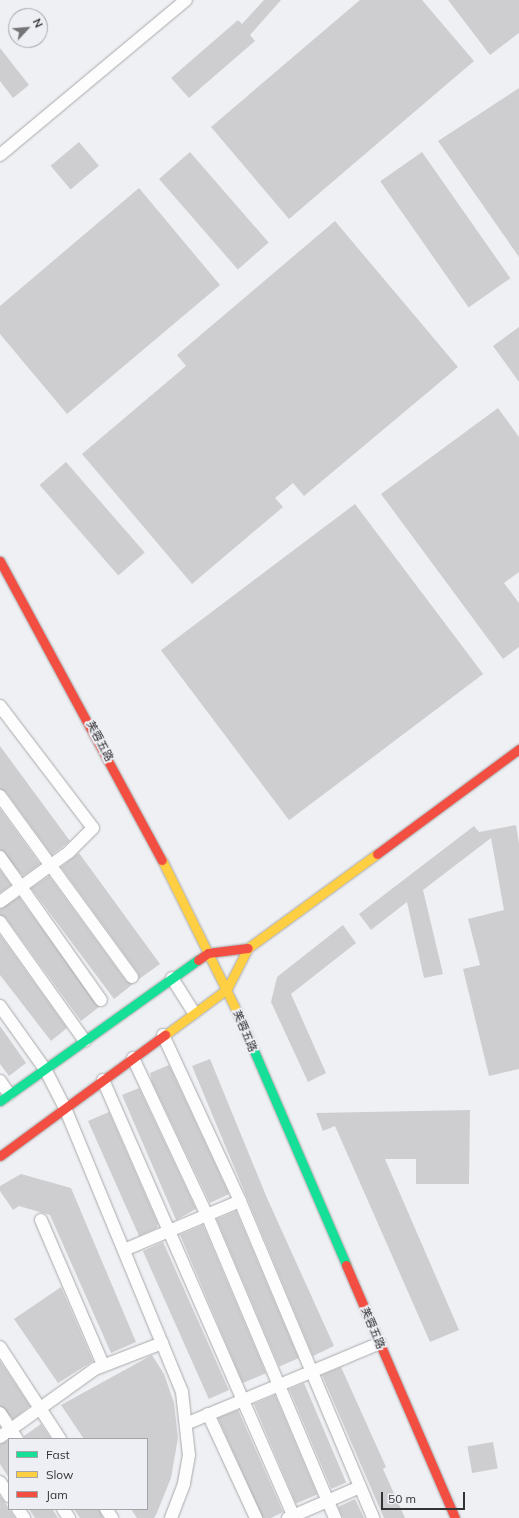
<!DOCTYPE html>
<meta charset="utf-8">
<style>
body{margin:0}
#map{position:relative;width:519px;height:1518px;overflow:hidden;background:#eff0f3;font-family:Mulish,"Noto Sans SC",sans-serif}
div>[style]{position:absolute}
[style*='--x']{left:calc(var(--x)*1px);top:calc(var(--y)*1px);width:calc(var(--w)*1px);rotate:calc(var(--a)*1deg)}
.building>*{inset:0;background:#ceced0;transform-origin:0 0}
.roads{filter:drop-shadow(0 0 1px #a9a9ac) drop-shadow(0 0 1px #a9a9ac)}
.street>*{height:12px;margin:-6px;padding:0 6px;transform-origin:6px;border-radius:6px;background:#fdfdfd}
.fast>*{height:9px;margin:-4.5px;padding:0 4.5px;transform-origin:4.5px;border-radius:4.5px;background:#16e098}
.slow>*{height:9px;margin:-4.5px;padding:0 4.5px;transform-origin:4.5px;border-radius:4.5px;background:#ffcf43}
.jam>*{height:9px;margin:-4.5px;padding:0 4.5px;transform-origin:4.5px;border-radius:4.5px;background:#f24e42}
span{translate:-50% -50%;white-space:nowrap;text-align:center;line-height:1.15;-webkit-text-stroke:4px #eeeff4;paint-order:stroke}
.street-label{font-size:11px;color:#333334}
.legend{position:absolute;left:8px;top:1438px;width:140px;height:72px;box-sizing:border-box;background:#eeeff4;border:1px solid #a3a4a7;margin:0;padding:5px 7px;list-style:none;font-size:12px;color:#333334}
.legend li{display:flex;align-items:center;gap:8px;height:20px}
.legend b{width:20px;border:1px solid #a3a4a7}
.north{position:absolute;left:8px;top:8px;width:40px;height:40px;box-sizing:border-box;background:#eeeff4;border:1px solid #a3a4a7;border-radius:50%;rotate:64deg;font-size:11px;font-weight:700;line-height:16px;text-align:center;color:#333334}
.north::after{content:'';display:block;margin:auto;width:14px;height:18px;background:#757577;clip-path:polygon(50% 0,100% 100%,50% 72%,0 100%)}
.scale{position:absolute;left:381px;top:1492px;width:84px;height:18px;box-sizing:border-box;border:2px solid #333334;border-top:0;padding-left:5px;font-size:12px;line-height:14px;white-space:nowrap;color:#333334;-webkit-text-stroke:3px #eeeff4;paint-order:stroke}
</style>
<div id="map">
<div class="building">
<i style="clip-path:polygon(264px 0,281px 0,250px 35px,255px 41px,189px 98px,171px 78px,238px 20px,242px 24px)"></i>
<i style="clip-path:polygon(360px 0,422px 0,474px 61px,289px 219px,211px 127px)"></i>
<i style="clip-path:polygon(448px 0,519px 0,519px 33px,490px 55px)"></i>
<i style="clip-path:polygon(0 48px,29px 85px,13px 98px,0 81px)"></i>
<i style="clip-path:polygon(519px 88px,519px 257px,438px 141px)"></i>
<i style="left:79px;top:142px;width:31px;height:37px;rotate:50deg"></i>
<i style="left:190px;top:152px;width:120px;height:41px;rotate:49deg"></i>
<i style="left:422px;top:152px;width:154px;height:51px;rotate:55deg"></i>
<i style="clip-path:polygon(139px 188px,220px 285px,67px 414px,0 334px,0 306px)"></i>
<i style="clip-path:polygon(335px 221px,458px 367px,304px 496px,293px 483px,275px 498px,283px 507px,192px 584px,82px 454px,186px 366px,177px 355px)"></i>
<i style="clip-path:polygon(519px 327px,519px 382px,493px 346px)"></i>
<i style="clip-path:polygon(498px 408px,519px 437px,519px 572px,504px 583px,519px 603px,519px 647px,503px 659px,381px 494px)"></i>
<i style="left:66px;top:462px;width:120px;height:35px;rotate:49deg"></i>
<i style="left:355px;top:504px;width:213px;height:243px;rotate:53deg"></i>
<i style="clip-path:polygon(0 746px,70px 841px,52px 855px,6px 792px,0 789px)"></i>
<i style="clip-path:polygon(0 809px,40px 864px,23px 876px,0 850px)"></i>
<i style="clip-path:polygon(516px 825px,519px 844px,519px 1069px,489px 1076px,463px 969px,480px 965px,468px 919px,504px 910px,491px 838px,423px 890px,443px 974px,424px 978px,407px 902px,371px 930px,359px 914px,474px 826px,479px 832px)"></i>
<i style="clip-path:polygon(79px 853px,160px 964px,139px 979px,138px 973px,61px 867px)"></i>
<i style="clip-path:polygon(0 870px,11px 885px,0 893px)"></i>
<i style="clip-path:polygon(49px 876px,126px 981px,133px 984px,114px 999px,31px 888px)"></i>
<i style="clip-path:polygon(19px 897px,99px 1007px,81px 1021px,6px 918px,0 915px,0 909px)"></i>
<i style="clip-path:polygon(343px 925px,356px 943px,291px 994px,326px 1073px,308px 1082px,271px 1002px,277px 977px)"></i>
<i style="clip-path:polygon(0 935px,67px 1028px,51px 1041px,0 975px)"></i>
<i style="clip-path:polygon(0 1026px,26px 1063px,9px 1076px,0 1064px)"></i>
<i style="clip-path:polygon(210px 1059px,267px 1198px,334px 1346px,313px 1356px,192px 1066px)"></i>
<i style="clip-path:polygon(169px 1065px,229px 1194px,210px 1203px,152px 1082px,150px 1073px)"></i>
<i style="clip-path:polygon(139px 1088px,196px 1209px,176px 1220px,122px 1095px)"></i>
<i style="clip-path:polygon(470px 1110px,469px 1184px,416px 1184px,416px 1159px,385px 1159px,459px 1330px,430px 1342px,335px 1126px,323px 1131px,316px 1113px)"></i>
<i style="clip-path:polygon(109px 1112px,158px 1224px,157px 1228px,139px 1236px,88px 1121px)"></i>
<i style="clip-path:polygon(21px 1174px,71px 1188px,136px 1342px,111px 1353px,50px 1215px,19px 1206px,13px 1210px,0 1191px,0 1186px)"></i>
<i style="left:236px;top:1211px;width:160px;height:21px;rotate:67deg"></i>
<i style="left:203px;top:1225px;width:161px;height:25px;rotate:67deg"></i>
<i style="left:163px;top:1242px;width:162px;height:22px;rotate:66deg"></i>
<i style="clip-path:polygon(61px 1287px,93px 1361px,58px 1383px,14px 1319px)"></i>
<i style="clip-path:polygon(152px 1355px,164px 1374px,174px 1403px,178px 1438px,171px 1478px,156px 1515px,154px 1518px,137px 1518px,131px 1509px,147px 1509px,147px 1439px,84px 1439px,61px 1405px)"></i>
<i style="clip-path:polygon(0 1361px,30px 1406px,13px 1419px,0 1406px)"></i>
<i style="clip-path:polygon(341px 1367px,386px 1467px,383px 1469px,405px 1518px,384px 1518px,322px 1375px)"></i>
<i style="left:304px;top:1383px;width:108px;height:16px;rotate:67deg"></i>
<i style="left:275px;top:1395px;width:108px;height:23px;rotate:67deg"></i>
<i style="clip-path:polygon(238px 1410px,283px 1512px,271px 1518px,263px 1518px,218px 1418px)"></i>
<i style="clip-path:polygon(41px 1424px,51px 1439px,24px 1439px,24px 1436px)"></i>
<i style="clip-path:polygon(9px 1440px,9px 1478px,0 1464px,0 1444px)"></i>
<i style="left:493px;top:1442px;width:27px;height:26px;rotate:80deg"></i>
<i style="clip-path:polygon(0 1496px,4px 1501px,15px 1518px,0 1518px)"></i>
<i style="clip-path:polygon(355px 1499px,364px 1518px,343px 1518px,338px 1507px)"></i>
<i style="clip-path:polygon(29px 1509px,52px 1509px,58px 1518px,35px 1518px)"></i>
<i style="clip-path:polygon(74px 1509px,99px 1509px,103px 1518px,80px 1518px)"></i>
</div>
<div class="roads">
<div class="street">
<i style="--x:0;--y:155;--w:242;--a:-39.8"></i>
<i style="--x:0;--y:706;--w:153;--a:52.7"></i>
<i style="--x:93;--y:828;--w:34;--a:135"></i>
<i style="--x:69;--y:852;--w:85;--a:144.1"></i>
<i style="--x:0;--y:796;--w:224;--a:53.9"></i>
<i style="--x:0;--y:857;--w:175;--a:54.8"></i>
<i style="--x:0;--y:922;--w:146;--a:54.5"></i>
<i style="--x:172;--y:978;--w:41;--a:57.8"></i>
<i style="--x:0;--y:1006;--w:77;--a:54.5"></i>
<i style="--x:45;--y:1069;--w:44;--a:62.9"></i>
<i style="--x:65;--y:1108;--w:307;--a:67.6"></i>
<i style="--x:182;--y:1392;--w:63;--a:83.7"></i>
<i style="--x:189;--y:1455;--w:29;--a:100"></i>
<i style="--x:184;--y:1484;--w:36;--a:111"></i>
<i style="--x:163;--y:1035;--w:183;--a:65.1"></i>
<i style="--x:240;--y:1201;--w:344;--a:67.2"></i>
<i style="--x:133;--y:1058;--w:174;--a:64.8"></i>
<i style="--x:207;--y:1215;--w:329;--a:67.1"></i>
<i style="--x:103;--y:1080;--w:478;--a:66.4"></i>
<i style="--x:0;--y:1081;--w:16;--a:55"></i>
<i style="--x:41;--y:1220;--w:158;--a:66.8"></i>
<i style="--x:124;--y:1250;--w:126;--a:-22.9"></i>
<i style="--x:0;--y:1347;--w:110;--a:56.9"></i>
<i style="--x:0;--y:1413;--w:31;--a:57"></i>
<i style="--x:208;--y:1414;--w:115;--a:65.2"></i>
<i style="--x:188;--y:1423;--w:208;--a:-22.6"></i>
<i style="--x:0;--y:1437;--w:117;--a:-35.6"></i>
<i style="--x:95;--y:1369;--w:72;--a:-21.2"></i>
<i style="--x:0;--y:1482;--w:17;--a:57"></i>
<i style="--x:18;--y:1509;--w:11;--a:56"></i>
<i style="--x:63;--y:1509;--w:11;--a:56"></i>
<i style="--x:106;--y:1509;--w:11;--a:56"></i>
<i style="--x:288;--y:1518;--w:78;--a:-23.3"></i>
</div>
<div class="fast">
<i style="--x:239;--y:1016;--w:271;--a:66.7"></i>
<i style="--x:0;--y:1101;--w:243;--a:-35.5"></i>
</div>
<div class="slow">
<i style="--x:162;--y:860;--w:174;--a:63.7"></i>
<i style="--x:165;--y:1035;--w:77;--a:-36.6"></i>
<i style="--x:227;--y:989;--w:46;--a:-62.9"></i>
<i style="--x:248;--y:948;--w:160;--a:-36.1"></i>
</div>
<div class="jam">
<i style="--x:0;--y:561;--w:340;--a:61.6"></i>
<i style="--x:377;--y:854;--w:177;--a:-36.5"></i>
<i style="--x:198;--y:960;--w:12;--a:-35"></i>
<i style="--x:208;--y:953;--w:40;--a:-7.1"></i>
<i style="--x:0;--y:1156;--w:205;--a:-36.3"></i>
<i style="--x:346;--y:1265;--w:275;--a:66.7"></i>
</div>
</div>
<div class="street-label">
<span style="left:100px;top:741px;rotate:62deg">芙蓉五路</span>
<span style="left:245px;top:1031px;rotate:67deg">芙蓉五路</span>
<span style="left:373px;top:1328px;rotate:67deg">芙蓉五路</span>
</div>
<ul class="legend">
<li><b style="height:5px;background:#16e098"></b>Fast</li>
<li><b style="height:5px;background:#ffcf43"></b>Slow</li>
<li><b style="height:5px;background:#f24e42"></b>Jam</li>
</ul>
<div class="north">N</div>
<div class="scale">50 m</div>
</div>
